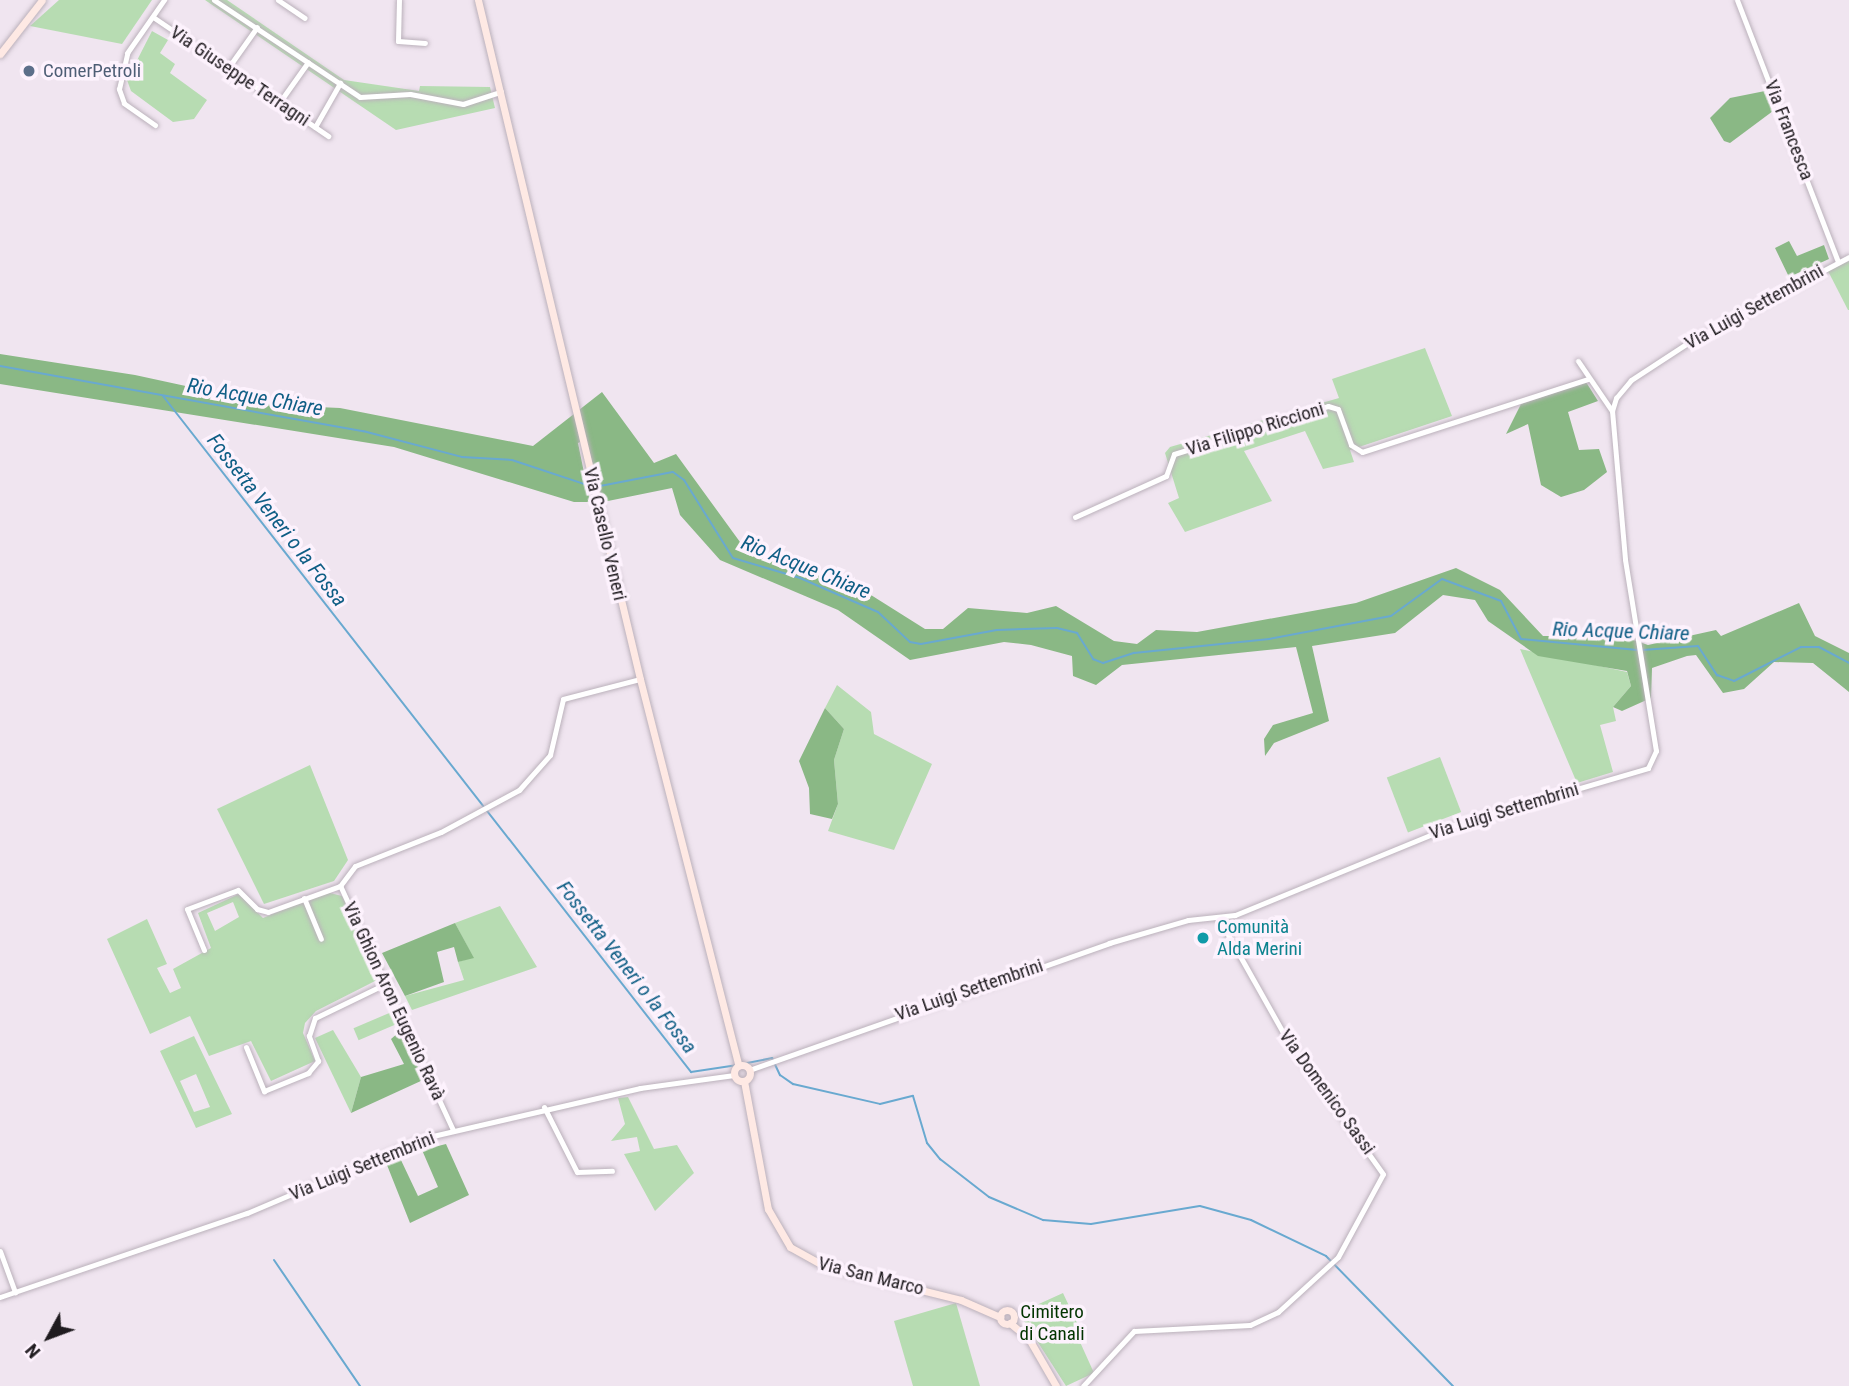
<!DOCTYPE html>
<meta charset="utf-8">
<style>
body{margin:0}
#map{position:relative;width:1849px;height:1386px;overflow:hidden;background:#f0e5f0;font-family:"Roboto Condensed",sans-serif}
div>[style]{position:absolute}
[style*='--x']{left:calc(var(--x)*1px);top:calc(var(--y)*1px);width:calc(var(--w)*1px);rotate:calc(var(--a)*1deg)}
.green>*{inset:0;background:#b7dcb2;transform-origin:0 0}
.forest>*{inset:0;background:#8ab885}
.stream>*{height:2px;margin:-1px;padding:0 1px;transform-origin:1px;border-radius:1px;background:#69a9d0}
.roads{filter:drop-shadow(0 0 2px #bbb1bb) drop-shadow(0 0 2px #bbb1bb)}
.street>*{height:5px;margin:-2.5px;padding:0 2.5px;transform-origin:2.5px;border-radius:2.5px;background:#fff}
.secondary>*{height:7px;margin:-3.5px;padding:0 3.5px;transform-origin:3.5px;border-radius:3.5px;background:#fee9e4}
.secondary>.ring{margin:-3.5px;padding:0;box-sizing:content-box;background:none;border:7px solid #fee9e4;border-radius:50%}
.dots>*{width:19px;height:19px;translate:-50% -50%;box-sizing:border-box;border:4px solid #fdf2fd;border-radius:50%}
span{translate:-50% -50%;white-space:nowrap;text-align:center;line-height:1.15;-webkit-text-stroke:7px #fdf2fd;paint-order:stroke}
.service-label{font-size:19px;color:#4e5e75}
.left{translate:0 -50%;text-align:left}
.street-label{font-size:19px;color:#1f1b1f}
.culture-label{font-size:19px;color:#0d838f}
.park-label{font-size:19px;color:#023400}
.water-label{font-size:21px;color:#0f5e85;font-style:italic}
.north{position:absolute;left:14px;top:1302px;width:70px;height:70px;-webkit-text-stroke:5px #fdf2fd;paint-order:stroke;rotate:229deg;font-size:19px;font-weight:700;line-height:28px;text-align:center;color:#1f1b1f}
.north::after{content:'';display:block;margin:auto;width:24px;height:32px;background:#1f1b1f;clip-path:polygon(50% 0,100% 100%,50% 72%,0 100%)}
</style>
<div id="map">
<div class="green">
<i style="clip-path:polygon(59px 0,152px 0,122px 44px,30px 26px)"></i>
<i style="clip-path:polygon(205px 0,227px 0,344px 80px,419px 91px,420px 86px,490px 87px,495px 108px,396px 130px)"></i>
<i style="clip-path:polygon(152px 31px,168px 40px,160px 53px,175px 64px,170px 73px,207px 100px,194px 119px,173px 122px,131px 91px,127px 80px)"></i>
<i style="clip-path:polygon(1849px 261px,1849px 310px,1848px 310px,1828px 271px)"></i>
<i style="clip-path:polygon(1425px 348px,1452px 416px,1350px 450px,1354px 462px,1323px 469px,1305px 431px,1244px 451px,1272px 501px,1185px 532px,1168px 503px,1179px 498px,1165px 453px,1170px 447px,1339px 398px,1332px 379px)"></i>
<i style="clip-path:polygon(1520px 649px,1627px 672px,1631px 686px,1613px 707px,1616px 721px,1600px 725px,1613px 772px,1577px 783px)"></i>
<i style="clip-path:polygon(837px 685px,871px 712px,874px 734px,932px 764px,894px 850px,828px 831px,838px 804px,834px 760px,844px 729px,825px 708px)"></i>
<i style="left:1440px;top:757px;width:59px;height:57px;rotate:69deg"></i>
<i style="clip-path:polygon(310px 765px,348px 860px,334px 881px,264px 904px,217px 809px)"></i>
<i style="clip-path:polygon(evenodd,326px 892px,342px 896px,381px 978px,316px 1011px,305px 1023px,303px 1033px,315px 1061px,271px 1081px,251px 1041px,209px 1056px,190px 1016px,150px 1034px,107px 939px,147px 919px,167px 964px,157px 968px,170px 993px,181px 988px,173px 969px,211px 948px,198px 913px,239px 894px,263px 918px,326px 892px,233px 902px,239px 917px,215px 931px,207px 913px,233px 902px)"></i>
<i style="clip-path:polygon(500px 906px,537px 967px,412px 1010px,405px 996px,464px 980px,458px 962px,473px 957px,455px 923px)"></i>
<i style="left:394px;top:1011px;width:13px;height:44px;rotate:67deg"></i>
<i style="clip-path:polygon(333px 1030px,361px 1077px,351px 1113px,315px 1038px)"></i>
<i style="clip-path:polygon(evenodd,194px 1036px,232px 1114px,196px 1128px,160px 1051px,194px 1036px,196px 1074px,210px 1107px,194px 1112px,180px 1081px,196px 1074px)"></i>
<i style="clip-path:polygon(628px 1097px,654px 1149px,677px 1145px,694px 1173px,655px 1211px,624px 1154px,640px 1151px,637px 1137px,611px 1141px,625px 1124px,618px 1098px)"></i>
<i style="clip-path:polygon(1063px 1293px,1085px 1340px,1080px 1342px,1094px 1373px,1066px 1386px,1019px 1313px)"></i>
<i style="clip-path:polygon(956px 1303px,980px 1386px,913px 1386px,894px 1321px)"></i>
</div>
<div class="forest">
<i style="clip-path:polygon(1765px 91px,1773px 111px,1730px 143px,1724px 141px,1710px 118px,1730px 98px)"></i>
<i style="clip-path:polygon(1789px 241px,1797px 256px,1824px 245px,1829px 259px,1789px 277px,1775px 248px)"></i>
<i style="clip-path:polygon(0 354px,135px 375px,273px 405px,340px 408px,533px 446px,602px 392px,654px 463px,676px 454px,740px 542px,757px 554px,863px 590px,925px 629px,943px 629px,968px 608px,1027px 613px,1056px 606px,1114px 641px,1137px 644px,1156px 630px,1197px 632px,1356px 603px,1456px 568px,1500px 590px,1543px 636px,1614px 636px,1629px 628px,1633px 640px,1648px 645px,1716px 630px,1721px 636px,1799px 603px,1815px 636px,1849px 653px,1849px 692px,1813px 663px,1774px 662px,1744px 689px,1723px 693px,1696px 655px,1687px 656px,1652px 668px,1651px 698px,1622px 711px,1613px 707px,1631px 686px,1627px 671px,1538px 656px,1488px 621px,1475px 600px,1443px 595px,1395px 633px,1312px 646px,1329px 721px,1274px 743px,1265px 756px,1264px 739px,1273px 725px,1313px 713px,1296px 647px,1122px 665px,1096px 685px,1073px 676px,1072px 656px,1031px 645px,1004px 642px,910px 660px,838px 610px,720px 560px,680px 515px,672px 488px,603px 502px,586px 439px,578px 443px,590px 502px,574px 502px,394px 447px,0 384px)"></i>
<i style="clip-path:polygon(1586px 382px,1598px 401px,1568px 412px,1579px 450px,1599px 449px,1607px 472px,1584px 490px,1561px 497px,1541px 485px,1528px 424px,1506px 434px,1521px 404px)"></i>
<i style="clip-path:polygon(825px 708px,844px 729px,834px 760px,838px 804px,832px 819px,810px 814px,809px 788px,799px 761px)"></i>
<i style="clip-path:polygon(455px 923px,474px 958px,458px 962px,454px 947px,437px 952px,444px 982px,405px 996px,382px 953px)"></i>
<i style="clip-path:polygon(398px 1033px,404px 1033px,423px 1080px,351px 1113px,361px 1077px,404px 1064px,391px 1039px)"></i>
<i style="clip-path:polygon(446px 1144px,469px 1195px,410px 1223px,385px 1160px,400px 1158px,418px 1196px,438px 1187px,422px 1150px)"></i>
</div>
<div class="stream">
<i style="--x:0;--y:366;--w:369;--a:10.2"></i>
<i style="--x:363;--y:431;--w:102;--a:14.7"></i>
<i style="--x:462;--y:457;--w:50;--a:3.4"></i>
<i style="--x:512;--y:460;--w:82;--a:18.4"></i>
<i style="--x:163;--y:396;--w:858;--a:52.01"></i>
<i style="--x:691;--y:1072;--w:47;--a:-8.7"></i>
<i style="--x:595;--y:487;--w:79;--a:-10.9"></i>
<i style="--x:673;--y:472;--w:14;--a:36"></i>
<i style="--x:684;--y:480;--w:92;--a:57.9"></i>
<i style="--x:733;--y:558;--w:70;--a:16.6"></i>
<i style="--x:800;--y:578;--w:85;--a:23.6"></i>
<i style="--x:878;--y:612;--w:44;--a:43.2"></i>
<i style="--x:910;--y:642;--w:11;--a:10"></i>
<i style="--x:921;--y:644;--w:77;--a:-10.4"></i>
<i style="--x:997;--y:630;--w:60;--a:-1.9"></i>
<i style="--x:1057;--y:628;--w:21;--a:14"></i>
<i style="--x:1077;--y:633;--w:31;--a:58"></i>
<i style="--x:1093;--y:659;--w:11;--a:22"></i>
<i style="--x:1103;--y:663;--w:33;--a:-18"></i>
<i style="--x:1134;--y:653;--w:136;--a:-5.9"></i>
<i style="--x:1269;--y:639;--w:124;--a:-10.7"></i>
<i style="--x:1391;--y:616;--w:63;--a:-36"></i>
<i style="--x:1442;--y:579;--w:63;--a:20.4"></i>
<i style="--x:1501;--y:601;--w:43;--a:62.2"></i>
<i style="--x:1521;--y:639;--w:117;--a:5.4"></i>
<i style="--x:1642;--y:650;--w:56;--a:-4.1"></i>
<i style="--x:1698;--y:646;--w:35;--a:57"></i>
<i style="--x:1717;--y:675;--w:18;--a:19"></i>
<i style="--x:1734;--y:681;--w:75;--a:-26.9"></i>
<i style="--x:1801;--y:647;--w:18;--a:0"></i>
<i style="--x:1819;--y:647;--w:34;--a:28"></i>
<i style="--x:742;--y:1064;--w:31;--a:-11"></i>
<i style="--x:772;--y:1058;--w:19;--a:65"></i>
<i style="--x:780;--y:1075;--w:16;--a:35"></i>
<i style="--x:793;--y:1084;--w:89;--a:12.9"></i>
<i style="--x:880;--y:1104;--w:34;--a:-14"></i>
<i style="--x:913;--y:1096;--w:49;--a:73.4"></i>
<i style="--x:927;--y:1143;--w:21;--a:51"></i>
<i style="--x:940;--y:1159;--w:62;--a:37.8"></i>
<i style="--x:989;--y:1197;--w:59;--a:23.1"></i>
<i style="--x:1043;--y:1220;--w:48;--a:4.8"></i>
<i style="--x:1091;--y:1224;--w:110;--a:-9.4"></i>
<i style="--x:1200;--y:1206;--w:53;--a:15.4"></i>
<i style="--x:1251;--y:1220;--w:83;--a:25.6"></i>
<i style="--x:1326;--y:1256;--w:182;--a:45.7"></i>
<i style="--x:274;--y:1260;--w:153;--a:55.7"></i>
</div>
<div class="roads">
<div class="street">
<i style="--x:214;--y:0;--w:175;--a:33.6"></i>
<i style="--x:360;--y:97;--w:50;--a:-3.4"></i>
<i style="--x:410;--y:94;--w:54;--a:10.7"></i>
<i style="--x:463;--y:104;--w:40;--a:-18"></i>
<i style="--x:278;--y:0;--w:32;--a:34"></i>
<i style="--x:399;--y:0;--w:41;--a:91.4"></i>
<i style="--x:398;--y:41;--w:27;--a:4"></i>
<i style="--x:1737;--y:0;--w:281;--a:68.9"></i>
<i style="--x:153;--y:17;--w:212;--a:34.2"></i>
<i style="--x:228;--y:68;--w:50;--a:-54.7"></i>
<i style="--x:279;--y:103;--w:50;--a:-54.7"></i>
<i style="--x:155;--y:125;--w:38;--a:-145"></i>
<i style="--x:124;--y:103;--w:15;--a:-110"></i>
<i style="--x:119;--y:89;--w:37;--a:-77"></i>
<i style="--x:127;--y:53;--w:65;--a:-55.1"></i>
<i style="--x:315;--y:127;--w:51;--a:-60.4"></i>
<i style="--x:1578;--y:361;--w:60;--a:55.8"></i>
<i style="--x:1075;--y:517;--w:100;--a:-24.3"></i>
<i style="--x:1166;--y:476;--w:23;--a:-70"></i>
<i style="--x:1174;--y:454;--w:161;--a:-17.3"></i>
<i style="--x:1328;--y:406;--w:10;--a:17"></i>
<i style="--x:1338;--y:409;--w:38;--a:70"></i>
<i style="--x:1351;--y:445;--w:13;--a:32"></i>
<i style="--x:1362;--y:452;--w:237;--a:-17.9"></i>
<i style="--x:304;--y:898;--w:44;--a:67.5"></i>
<i style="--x:204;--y:950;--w:44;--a:-112.5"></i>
<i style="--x:187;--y:909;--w:54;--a:-20.4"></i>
<i style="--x:238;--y:890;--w:27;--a:45"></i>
<i style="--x:257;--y:909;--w:11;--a:15"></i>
<i style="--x:268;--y:912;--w:77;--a:-19.9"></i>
<i style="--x:246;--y:1047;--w:48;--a:67.8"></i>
<i style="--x:264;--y:1091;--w:48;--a:-22.2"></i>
<i style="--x:308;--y:1073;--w:16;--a:-50"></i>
<i style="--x:318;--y:1061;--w:27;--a:-110"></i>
<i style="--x:309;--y:1036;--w:19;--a:-72"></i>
<i style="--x:315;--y:1018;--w:82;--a:-25.9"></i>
<i style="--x:749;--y:1070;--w:382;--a:-19.4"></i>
<i style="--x:1109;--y:943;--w:82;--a:-16.2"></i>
<i style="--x:1188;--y:920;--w:47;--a:-6.1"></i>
<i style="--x:1235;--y:915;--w:240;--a:-22.3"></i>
<i style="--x:1457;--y:824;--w:199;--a:-16.3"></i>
<i style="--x:1648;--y:768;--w:19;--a:-65"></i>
<i style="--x:1656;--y:751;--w:194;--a:-99.2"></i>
<i style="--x:1625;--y:559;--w:149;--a:-95"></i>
<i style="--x:1612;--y:411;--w:14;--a:-73"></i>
<i style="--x:1616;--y:398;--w:23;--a:-50"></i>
<i style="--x:1631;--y:380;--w:75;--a:-33.1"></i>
<i style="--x:1694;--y:339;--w:175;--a:-27.9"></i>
<i style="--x:544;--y:1107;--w:73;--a:63.1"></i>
<i style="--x:577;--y:1172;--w:35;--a:-2"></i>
<i style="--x:453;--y:1130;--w:269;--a:-114.8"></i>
<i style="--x:340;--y:886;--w:25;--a:-53"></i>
<i style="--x:355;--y:866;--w:92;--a:-21.6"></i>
<i style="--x:441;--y:832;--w:89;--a:-28.3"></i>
<i style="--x:519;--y:790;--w:47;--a:-48.5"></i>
<i style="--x:550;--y:755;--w:57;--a:-76.9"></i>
<i style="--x:563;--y:699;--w:80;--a:-14.6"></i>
<i style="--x:0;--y:1251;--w:44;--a:69.9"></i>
<i style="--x:0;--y:1297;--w:261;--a:-18.8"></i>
<i style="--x:247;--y:1213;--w:192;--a:-23"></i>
<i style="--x:424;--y:1138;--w:222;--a:-13"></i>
<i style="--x:640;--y:1088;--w:95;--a:-7.9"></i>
<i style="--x:1083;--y:1386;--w:75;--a:-47.2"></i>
<i style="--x:1134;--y:1331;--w:116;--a:-3"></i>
<i style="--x:1250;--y:1325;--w:31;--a:-25"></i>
<i style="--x:1278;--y:1312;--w:81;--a:-42.5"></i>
<i style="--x:1338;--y:1257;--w:94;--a:-61.5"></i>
<i style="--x:1383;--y:1174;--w:169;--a:-125.4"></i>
<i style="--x:1285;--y:1036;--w:134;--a:-119.4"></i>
</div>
<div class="secondary">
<i style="--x:478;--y:0;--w:698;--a:76.58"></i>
<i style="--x:640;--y:679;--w:399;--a:75.7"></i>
<i style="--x:0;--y:54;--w:68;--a:-52.1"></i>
<i class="ring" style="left:734px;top:1065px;width:9px;height:9px"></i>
<i style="--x:744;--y:1081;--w:130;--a:79.4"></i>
<i style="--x:768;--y:1209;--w:44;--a:59.9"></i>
<i style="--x:790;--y:1247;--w:39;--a:29"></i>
<i style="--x:824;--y:1266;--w:141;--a:13.9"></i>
<i style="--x:961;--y:1300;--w:43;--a:23.6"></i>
<i class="ring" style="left:1000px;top:1310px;width:7px;height:7px"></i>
<i style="--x:1010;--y:1323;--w:25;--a:40"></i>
<i style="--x:1029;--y:1339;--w:54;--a:60.1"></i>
</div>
</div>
<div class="dots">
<i style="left:29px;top:71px;background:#5c6f8a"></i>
<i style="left:1203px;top:938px;background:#0f9aa8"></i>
</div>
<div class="service-label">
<span class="left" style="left:43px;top:71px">ComerPetroli</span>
</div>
<div class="street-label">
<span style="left:240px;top:76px;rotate:34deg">Via Giuseppe Terragni</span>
<span style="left:1789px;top:130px;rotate:69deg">Via Francesca</span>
<span style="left:1754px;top:307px;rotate:-29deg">Via Luigi Settembrini</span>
<span style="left:1255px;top:429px;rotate:-17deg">Via Filippo Riccioni</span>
<span style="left:605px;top:534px;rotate:77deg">Via Casello Veneri</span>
<span style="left:1504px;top:811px;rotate:-17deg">Via Luigi Settembrini</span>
<span style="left:969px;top:990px;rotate:-19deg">Via Luigi Settembrini</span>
<span style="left:394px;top:1001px;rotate:65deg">Via Ghion Aron Eugenio Ravà</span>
<span style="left:1327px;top:1092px;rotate:54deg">Via Domenico Sassi</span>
<span style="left:362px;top:1166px;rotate:-22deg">Via Luigi Settembrini</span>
<span style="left:871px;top:1276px;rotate:14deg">Via San Marco</span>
</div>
<div class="culture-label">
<span class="left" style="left:1217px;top:938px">Comunità<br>Alda Merini</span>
</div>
<div class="park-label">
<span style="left:1052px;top:1323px">Cimitero<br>di Canali</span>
</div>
<div class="water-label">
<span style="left:255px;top:397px;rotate:10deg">Rio Acque Chiare</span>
<span style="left:277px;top:520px;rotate:52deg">Fossetta Veneri o la Fossa</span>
<span style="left:806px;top:567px;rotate:22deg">Rio Acque Chiare</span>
<span style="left:1621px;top:631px;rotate:2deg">Rio Acque Chiare</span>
<span style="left:627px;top:967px;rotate:52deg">Fossetta Veneri o la Fossa</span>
</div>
<div class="north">N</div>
</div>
